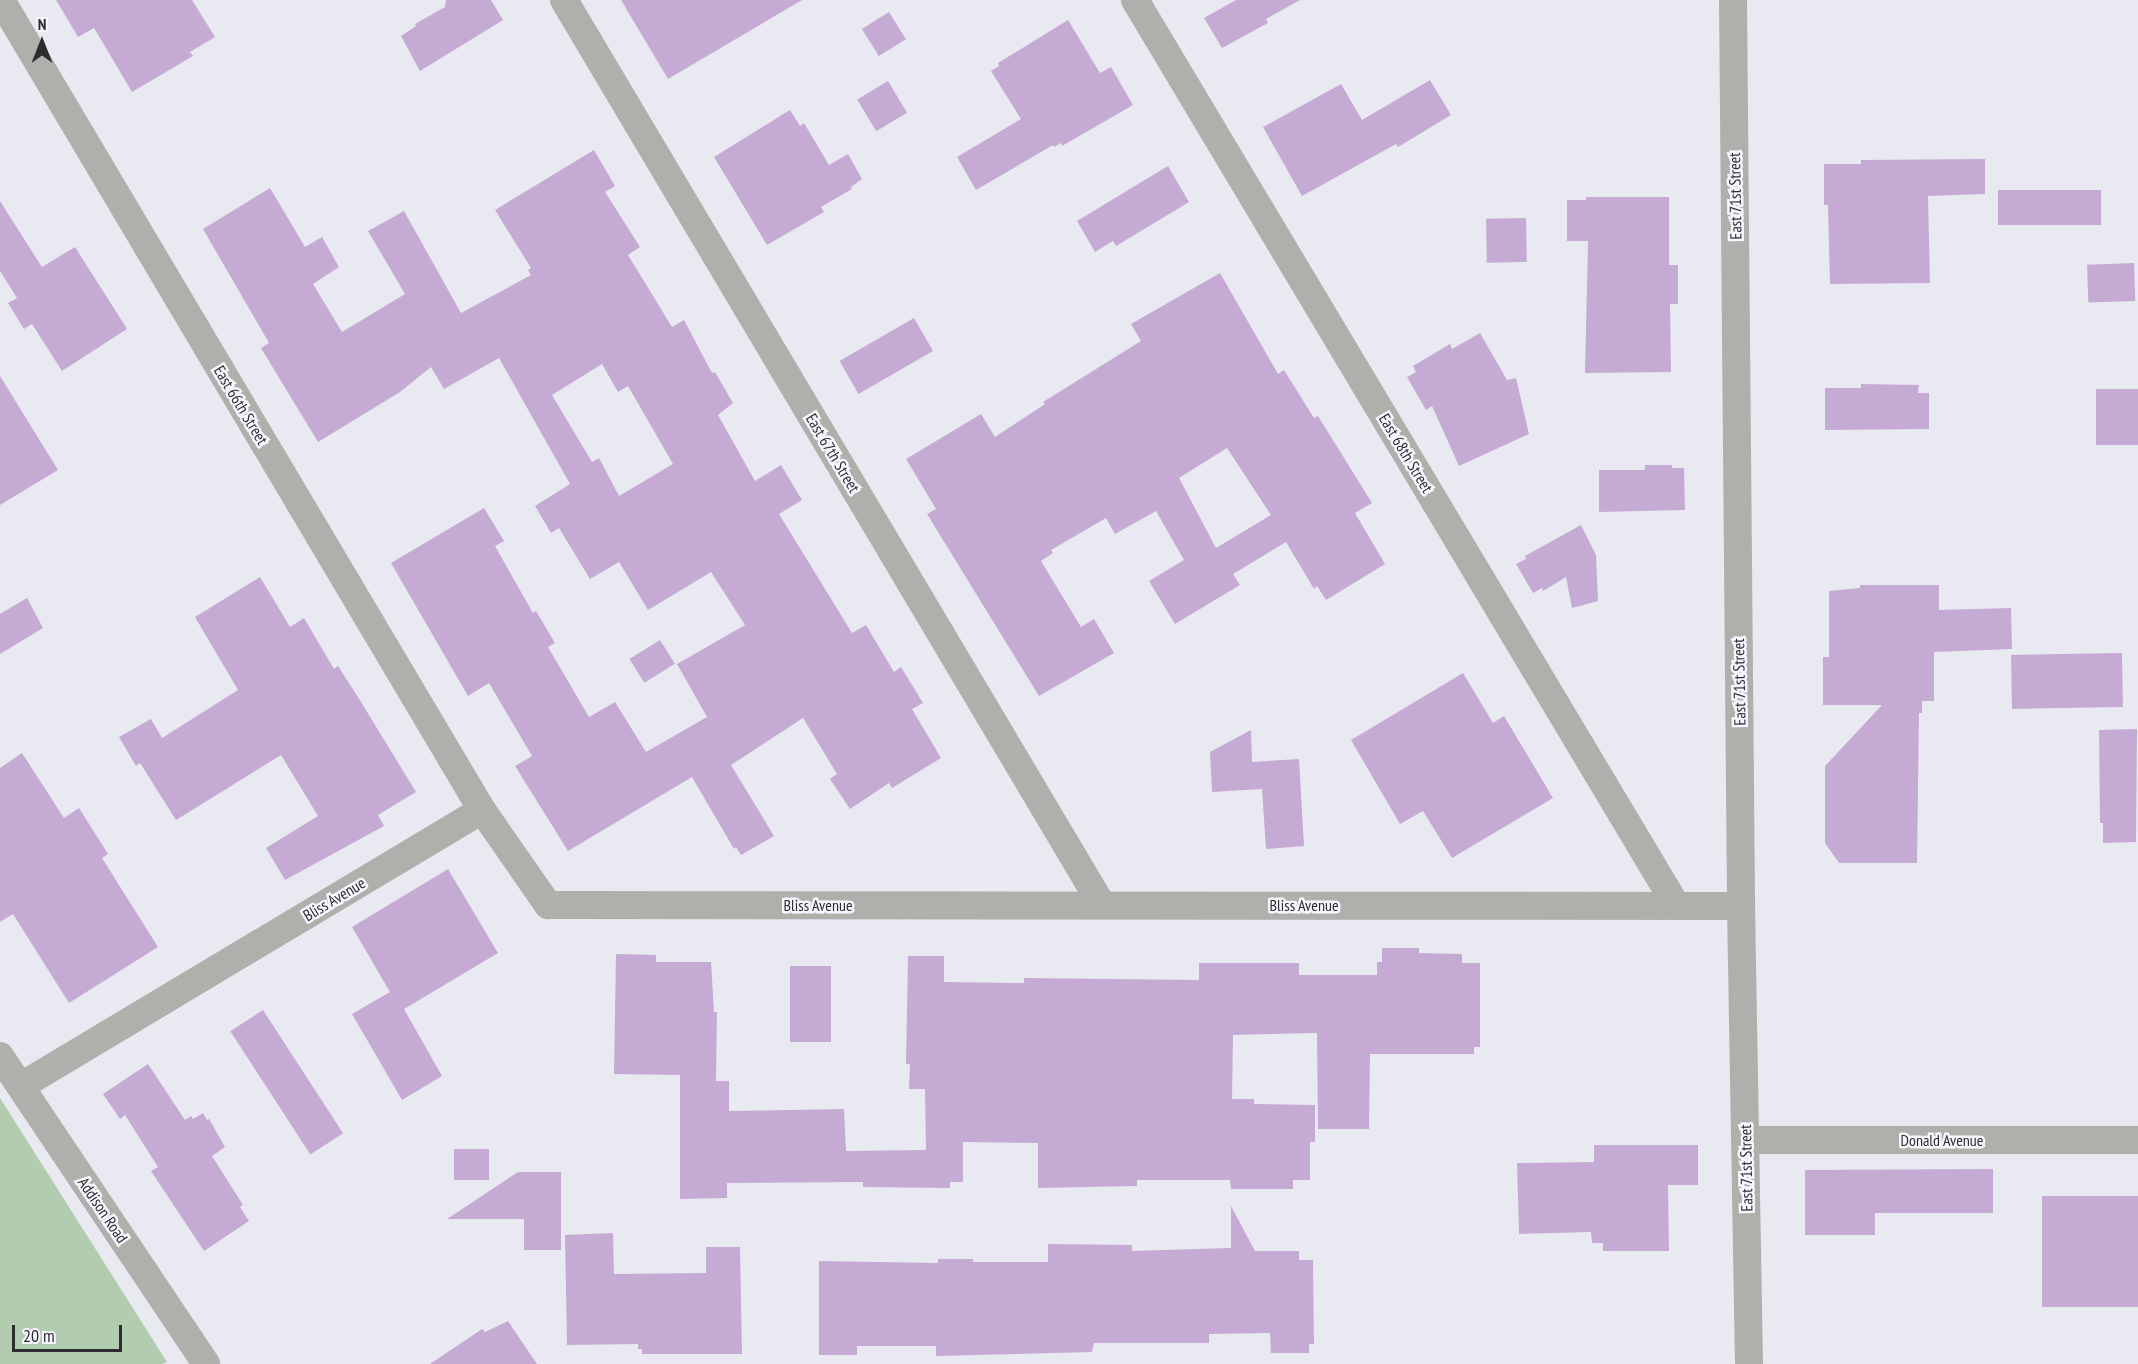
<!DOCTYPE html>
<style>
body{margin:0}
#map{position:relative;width:2138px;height:1364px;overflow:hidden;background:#e9e9f2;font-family:"PT Sans Narrow",sans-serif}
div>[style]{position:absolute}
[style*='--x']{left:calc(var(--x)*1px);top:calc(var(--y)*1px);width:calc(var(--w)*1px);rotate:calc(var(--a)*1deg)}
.green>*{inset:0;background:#b1ccae}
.building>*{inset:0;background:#c5abd3;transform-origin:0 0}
.minor>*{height:28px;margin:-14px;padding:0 14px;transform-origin:14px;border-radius:14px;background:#b0afab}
span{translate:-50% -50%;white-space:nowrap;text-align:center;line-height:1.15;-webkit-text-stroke:5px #f6f6fe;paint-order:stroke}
.street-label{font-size:16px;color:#2d2d30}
.north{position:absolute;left:12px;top:12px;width:60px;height:60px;-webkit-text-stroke:4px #f6f6fe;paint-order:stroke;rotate:0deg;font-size:16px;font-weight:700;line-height:24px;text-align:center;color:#2d2d30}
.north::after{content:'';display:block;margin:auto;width:21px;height:27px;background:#2d2d30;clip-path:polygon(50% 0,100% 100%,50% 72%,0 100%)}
.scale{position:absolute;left:12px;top:1325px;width:110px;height:27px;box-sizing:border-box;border:3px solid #2d2d30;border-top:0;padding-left:8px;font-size:18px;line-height:21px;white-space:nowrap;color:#2d2d30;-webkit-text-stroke:4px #f6f6fe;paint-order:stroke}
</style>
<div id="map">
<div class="green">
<i style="clip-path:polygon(0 1098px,167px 1362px,162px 1364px,0 1364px)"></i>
</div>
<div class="building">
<i style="clip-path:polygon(56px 0,192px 0,215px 37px,190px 52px,193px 56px,132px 92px,94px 28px,78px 37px)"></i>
<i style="clip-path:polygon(446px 0,491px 0,503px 20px,420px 71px,401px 36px,416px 26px,415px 24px,445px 7px)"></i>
<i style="clip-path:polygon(621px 0,802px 0,668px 79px)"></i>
<i style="clip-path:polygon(1236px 0,1300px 0,1266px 19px,1268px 23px,1222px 48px,1204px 18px)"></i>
<i style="left:889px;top:12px;width:32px;height:32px;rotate:58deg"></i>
<i style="clip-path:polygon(1068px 20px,1100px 73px,1111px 67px,1133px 105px,1062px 146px,1061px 143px,1054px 147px,1053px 145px,976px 190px,957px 157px,1021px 119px,991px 71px,999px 66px,998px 63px)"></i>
<i style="clip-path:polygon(1430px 80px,1451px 115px,1398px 147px,1396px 144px,1302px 196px,1263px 127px,1341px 84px,1362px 120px)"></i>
<i style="left:888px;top:81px;width:37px;height:36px;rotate:59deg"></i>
<i style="clip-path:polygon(790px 110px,800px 126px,804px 123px,829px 165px,848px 154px,862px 179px,851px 187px,852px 189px,821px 207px,824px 212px,767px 245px,714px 157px)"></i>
<i style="clip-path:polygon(evenodd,594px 150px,615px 186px,605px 192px,640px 247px,628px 255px,672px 327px,684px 320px,712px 373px,715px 372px,733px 403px,718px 415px,755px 481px,781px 465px,802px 500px,779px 514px,852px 633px,866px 625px,894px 672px,901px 667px,923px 703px,912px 709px,941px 758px,892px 788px,889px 783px,850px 809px,830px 779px,837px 774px,803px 718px,731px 765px,774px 836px,741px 855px,736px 847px,734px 849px,692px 777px,568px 851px,515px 766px,532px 756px,489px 683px,468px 696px,391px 563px,484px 508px,504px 541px,495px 546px,533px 613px,536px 611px,555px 643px,548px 647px,589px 717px,615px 702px,646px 752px,707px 717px,677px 664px,745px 625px,711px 572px,648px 610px,619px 562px,590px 579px,559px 528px,551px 533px,535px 506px,570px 484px,499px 358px,444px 389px,431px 367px,400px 392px,318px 442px,261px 348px,269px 343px,203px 229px,270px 188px,305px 247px,322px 237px,339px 267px,313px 284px,342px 332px,405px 294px,368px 231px,404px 211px,461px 313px,531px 275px,528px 270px,531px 268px,495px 210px,594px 150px,602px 364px,618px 392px,628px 386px,673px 464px,619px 496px,599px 458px,592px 462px,552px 395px,602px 364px)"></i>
<i style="clip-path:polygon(1985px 159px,1985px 194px,1928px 196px,1930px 283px,1830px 284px,1828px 205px,1824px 205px,1824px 164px,1861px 164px,1861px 160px)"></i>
<i style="clip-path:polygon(1168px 166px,1189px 202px,1116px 246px,1113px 241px,1095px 252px,1077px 221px)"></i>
<i style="left:2101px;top:190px;width:35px;height:103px;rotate:90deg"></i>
<i style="clip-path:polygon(1586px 197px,1669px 197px,1669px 265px,1678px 265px,1678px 304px,1670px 304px,1671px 372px,1585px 373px,1588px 241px,1567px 241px,1567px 200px,1586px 200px)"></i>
<i style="clip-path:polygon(0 201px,42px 267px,75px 247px,127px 329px,62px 371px,32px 324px,24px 329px,8px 303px,17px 298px,0 271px)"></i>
<i style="left:1526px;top:218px;width:44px;height:40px;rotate:89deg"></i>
<i style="left:2134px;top:263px;width:38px;height:47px;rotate:88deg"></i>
<i style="clip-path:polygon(evenodd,1220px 273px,1278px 374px,1284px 370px,1314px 418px,1318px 416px,1372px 503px,1355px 513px,1385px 564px,1326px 600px,1317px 586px,1314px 589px,1286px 542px,1233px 574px,1240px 585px,1175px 624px,1149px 581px,1184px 560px,1156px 511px,1115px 534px,1106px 518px,1051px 550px,1053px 553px,1041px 561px,1081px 627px,1094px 619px,1114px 653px,1039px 696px,927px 514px,936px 509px,906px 459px,981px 414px,995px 437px,1045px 404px,1043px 402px,1141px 341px,1131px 324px,1220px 273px,1227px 448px,1271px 515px,1216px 548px,1179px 478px,1227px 448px)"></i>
<i style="left:914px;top:318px;width:38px;height:86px;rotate:60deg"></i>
<i style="clip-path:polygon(1480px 333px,1507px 380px,1516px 378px,1529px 434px,1459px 466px,1432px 406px,1426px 410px,1407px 377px,1416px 372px,1413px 366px,1450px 344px,1452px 349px)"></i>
<i style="clip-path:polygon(0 376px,58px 470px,0 505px)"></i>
<i style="clip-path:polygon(1861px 384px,1919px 385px,1918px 393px,1929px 393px,1929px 429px,1825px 430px,1825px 388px,1861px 388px)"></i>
<i style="left:2096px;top:389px;width:42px;height:56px"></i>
<i style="clip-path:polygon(1645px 465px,1672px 465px,1672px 468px,1684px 468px,1685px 510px,1599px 512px,1599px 470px,1645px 470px)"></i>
<i style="clip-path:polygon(1581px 525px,1596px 555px,1598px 601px,1572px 608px,1566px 577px,1543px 591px,1542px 588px,1533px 593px,1516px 564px,1526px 559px,1525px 556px)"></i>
<i style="clip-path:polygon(260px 577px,290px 627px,304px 618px,334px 669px,338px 666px,358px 697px,416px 792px,378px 815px,384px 826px,285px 880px,266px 848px,318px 816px,281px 755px,176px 820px,140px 763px,136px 766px,119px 737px,151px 719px,162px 738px,238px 690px,195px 617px)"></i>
<i style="clip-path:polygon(1860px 585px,1939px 585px,1939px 610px,2011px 608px,2012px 649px,1934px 652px,1934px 701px,1922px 701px,1922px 713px,1919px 713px,1917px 863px,1839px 863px,1825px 843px,1825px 766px,1882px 705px,1823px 705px,1823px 657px,1829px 657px,1829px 591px,1860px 588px)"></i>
<i style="clip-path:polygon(27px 598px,43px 628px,0 654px,0 614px)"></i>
<i style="left:660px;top:640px;width:28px;height:36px;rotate:58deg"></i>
<i style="left:2122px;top:653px;width:54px;height:111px;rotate:89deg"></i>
<i style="clip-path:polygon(1463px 673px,1493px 723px,1504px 716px,1553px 798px,1452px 858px,1423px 811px,1400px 824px,1351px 740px)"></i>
<i style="clip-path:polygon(2137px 729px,2136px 842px,2103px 843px,2103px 823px,2100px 823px,2099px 730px)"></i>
<i style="clip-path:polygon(1251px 730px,1252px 762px,1299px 759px,1304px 846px,1266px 849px,1262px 789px,1212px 792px,1210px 752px)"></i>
<i style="clip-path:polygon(22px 753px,64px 818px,79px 808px,108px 854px,102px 858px,158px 947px,69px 1003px,13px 914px,0 922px,0 768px)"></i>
<i style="clip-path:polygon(448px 869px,498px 953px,404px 1009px,442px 1076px,402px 1100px,352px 1014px,390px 992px,352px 927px)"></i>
<i style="clip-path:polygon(1382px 948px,1419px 948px,1419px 953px,1462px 954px,1462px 963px,1480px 963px,1480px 1047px,1474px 1047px,1474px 1054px,1370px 1054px,1369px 1129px,1318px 1129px,1317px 1033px,1233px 1035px,1232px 1099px,1254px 1099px,1254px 1104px,1315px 1105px,1315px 1142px,1310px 1142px,1310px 1180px,1293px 1180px,1293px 1189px,1231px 1189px,1230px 1180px,1137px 1180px,1137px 1186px,1038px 1188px,1038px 1143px,963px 1142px,963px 1182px,950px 1182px,950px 1188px,863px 1187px,863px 1182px,727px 1183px,727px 1198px,680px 1199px,680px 1075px,614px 1074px,616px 954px,656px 955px,656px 962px,711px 962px,714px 1012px,717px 1012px,716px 1081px,729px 1081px,729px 1111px,844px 1109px,846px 1151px,926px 1150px,925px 1089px,909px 1089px,910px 1064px,906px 1064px,908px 956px,944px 956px,944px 982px,1024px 983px,1024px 978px,1199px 980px,1199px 963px,1299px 963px,1299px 975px,1377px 975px,1377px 962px,1382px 962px)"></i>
<i style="left:790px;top:966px;width:41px;height:76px"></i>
<i style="left:263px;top:1010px;width:147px;height:39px;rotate:57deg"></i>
<i style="clip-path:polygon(148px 1064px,185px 1120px,191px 1116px,193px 1119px,203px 1113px,207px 1120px,209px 1119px,225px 1147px,212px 1156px,243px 1205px,240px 1207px,249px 1221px,204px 1251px,151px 1171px,158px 1167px,125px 1115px,120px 1119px,103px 1094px)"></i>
<i style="clip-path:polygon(1594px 1145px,1698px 1145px,1698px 1185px,1668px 1185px,1669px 1251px,1603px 1251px,1603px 1243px,1592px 1243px,1591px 1232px,1519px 1234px,1517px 1163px,1594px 1162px)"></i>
<i style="left:454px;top:1149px;width:35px;height:31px"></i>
<i style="clip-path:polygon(1993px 1169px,1993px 1213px,1875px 1213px,1875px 1235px,1805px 1235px,1805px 1170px)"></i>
<i style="clip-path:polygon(518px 1172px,561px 1172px,561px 1250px,524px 1250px,524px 1219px,447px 1219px)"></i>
<i style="left:2042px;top:1196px;width:96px;height:111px"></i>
<i style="clip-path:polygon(1231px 1206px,1255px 1251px,1299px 1251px,1299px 1260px,1313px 1260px,1314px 1344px,1309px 1344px,1309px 1353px,1271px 1353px,1270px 1333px,1209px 1334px,1209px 1343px,1094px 1343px,1092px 1352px,936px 1356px,936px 1346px,857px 1346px,857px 1355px,819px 1355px,819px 1261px,938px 1263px,938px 1259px,973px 1259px,973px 1262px,1048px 1262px,1048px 1244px,1132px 1245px,1132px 1251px,1231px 1248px)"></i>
<i style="clip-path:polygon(613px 1233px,614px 1274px,706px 1273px,706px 1247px,740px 1247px,742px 1354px,642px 1354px,642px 1349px,638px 1349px,638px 1344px,567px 1345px,565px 1235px)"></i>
<i style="clip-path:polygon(508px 1321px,537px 1364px,430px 1364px,482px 1329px,485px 1332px)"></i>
</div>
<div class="minor">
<i style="--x:1;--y:0;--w:942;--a:59.3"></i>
<i style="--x:482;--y:810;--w:116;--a:55.2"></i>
<i style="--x:548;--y:905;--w:1193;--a:0.05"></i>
<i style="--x:564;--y:0;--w:1053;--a:59.27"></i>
<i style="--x:1135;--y:0;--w:1054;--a:59.13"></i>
<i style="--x:1733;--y:0;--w:906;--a:89.49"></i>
<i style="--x:1741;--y:906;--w:458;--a:89"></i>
<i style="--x:0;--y:1056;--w:371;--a:56.2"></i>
<i style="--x:21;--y:1086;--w:537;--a:-30.91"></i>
<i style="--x:1746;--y:1140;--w:392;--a:0"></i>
</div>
<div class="street-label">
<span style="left:1735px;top:196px;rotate:-91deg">East 71st Street</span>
<span style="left:241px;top:405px;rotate:59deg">East 66th Street</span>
<span style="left:833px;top:453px;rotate:59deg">East 67th Street</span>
<span style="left:1406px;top:453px;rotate:59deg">East 68th Street</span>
<span style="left:1739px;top:682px;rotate:-91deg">East 71st Street</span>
<span style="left:334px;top:899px;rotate:-31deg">Bliss Avenue</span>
<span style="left:818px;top:905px">Bliss Avenue</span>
<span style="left:1304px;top:905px">Bliss Avenue</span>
<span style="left:1942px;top:1140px">Donald Avenue</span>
<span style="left:1746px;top:1168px;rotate:-91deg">East 71st Street</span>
<span style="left:103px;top:1210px;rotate:56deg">Addison Road</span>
</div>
<div class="north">N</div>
<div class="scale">20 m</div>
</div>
